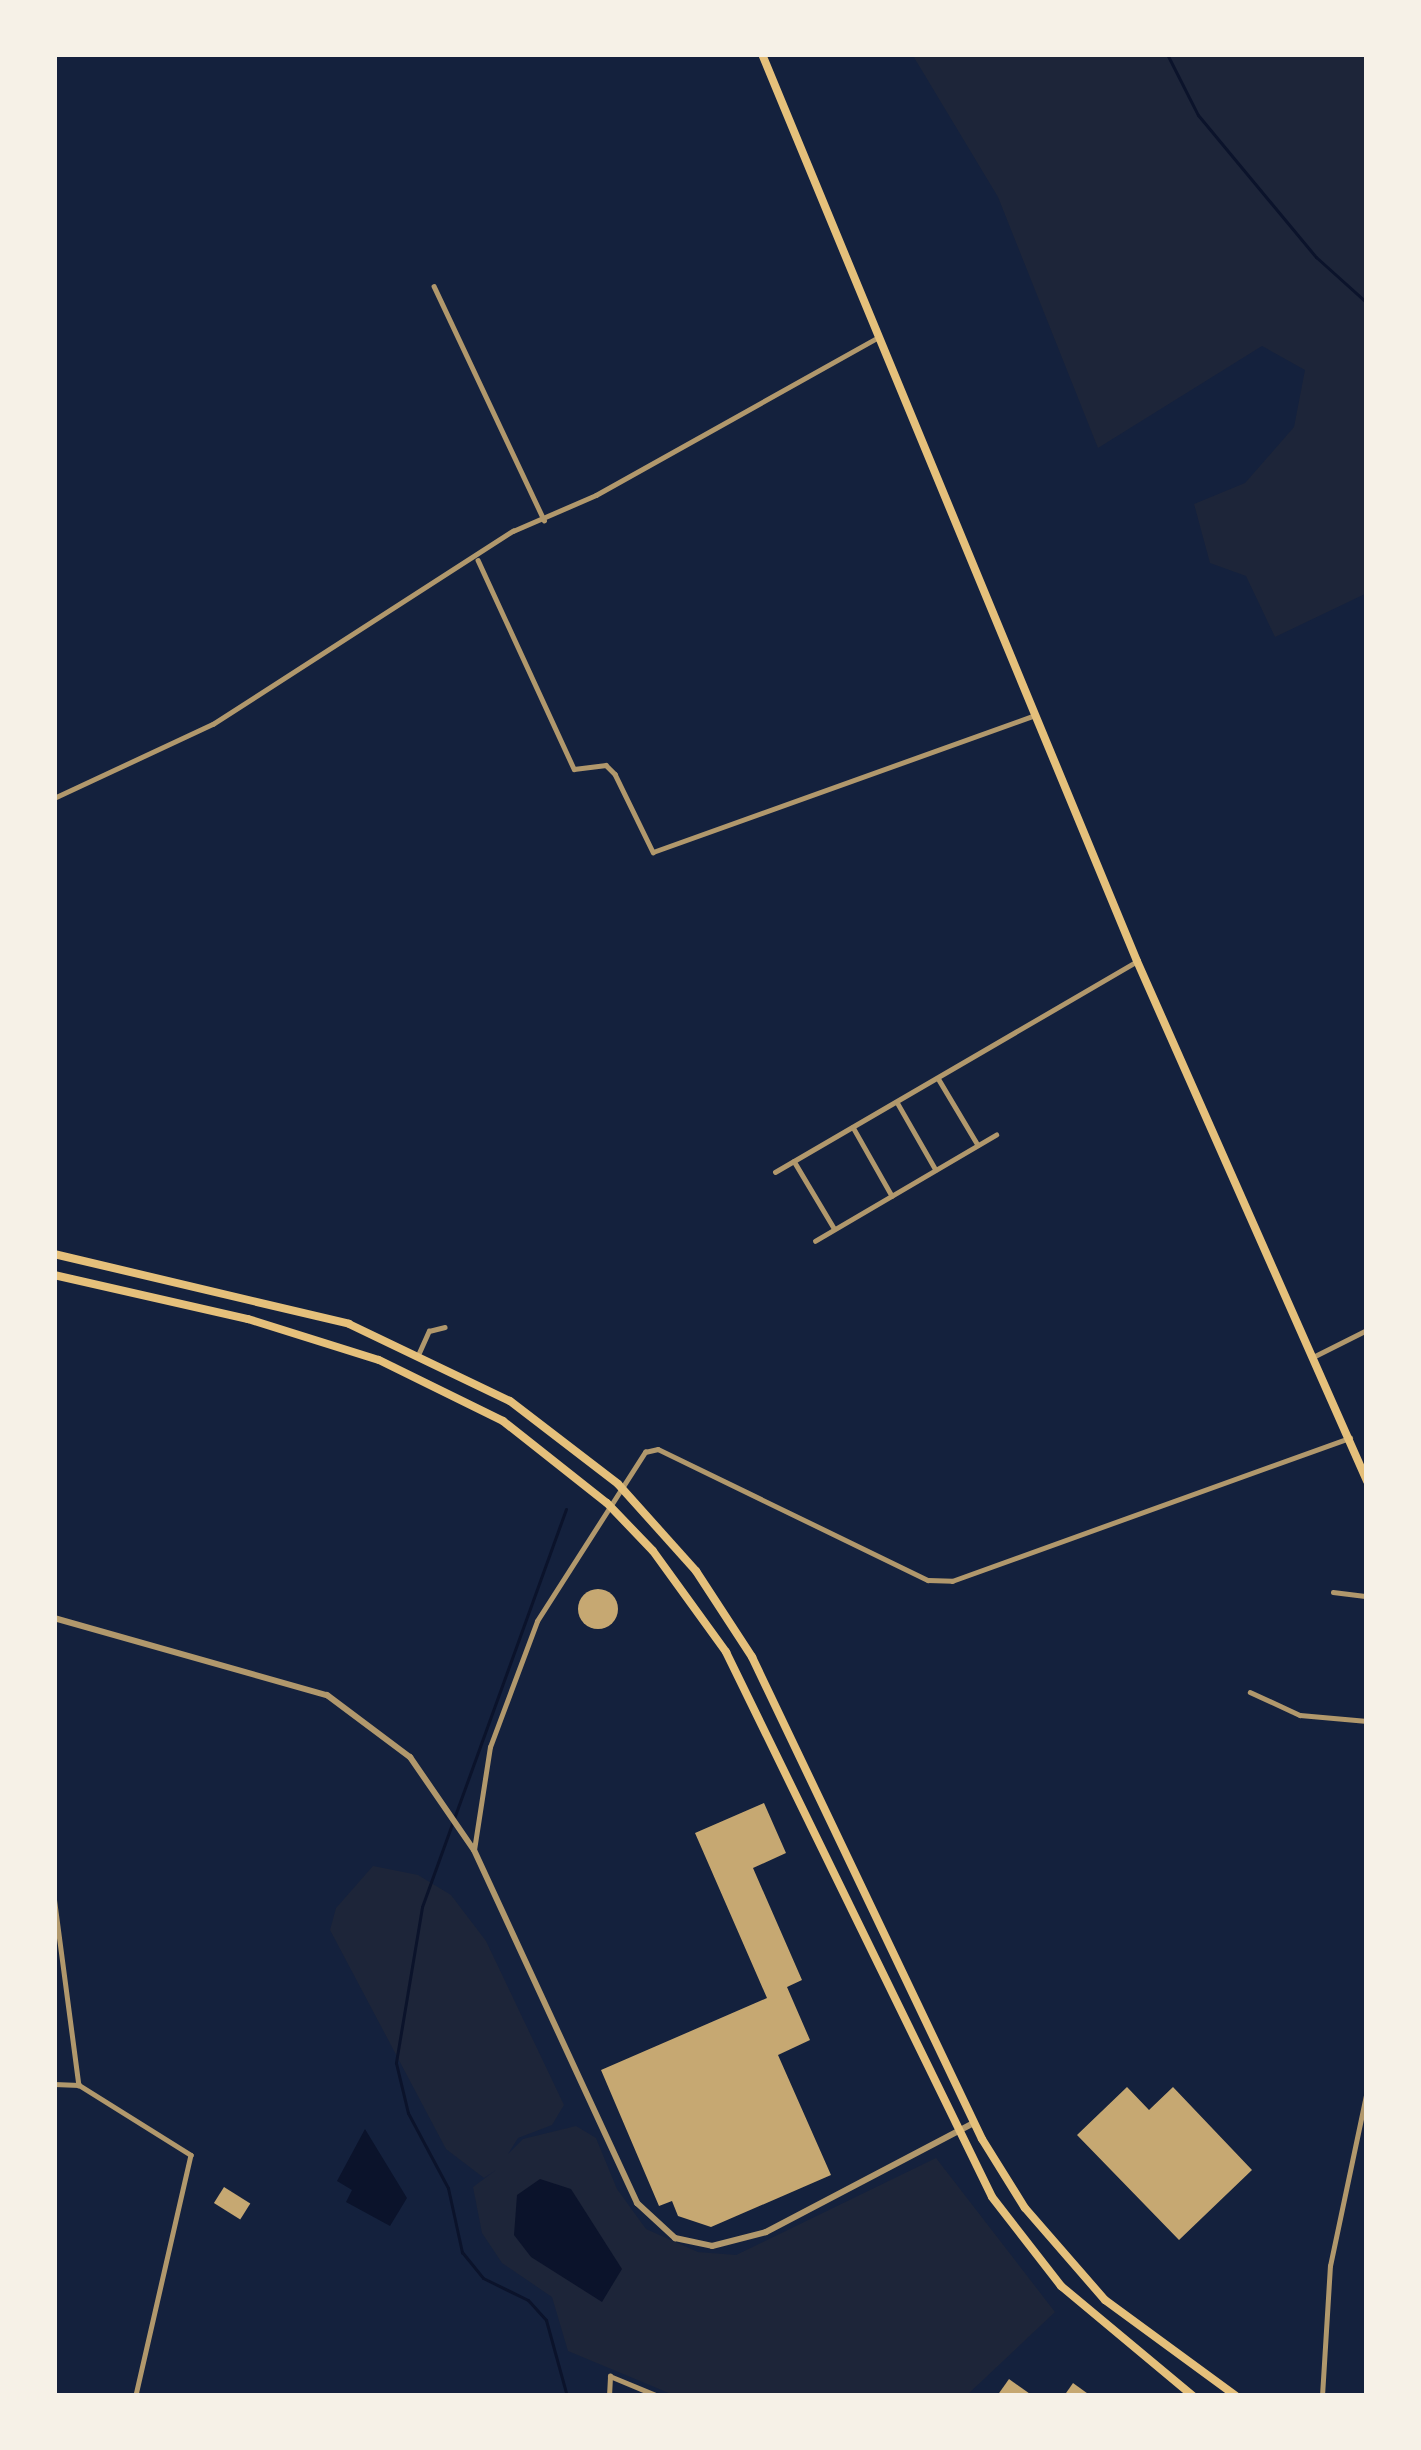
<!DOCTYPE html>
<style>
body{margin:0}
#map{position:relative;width:1421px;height:2450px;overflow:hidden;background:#14213d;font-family:Jost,sans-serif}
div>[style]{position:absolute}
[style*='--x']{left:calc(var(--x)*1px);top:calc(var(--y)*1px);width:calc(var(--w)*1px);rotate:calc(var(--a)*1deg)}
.green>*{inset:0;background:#1d2539}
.water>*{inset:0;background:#0b132b}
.stream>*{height:3px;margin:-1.5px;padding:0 1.5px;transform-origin:1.5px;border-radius:1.5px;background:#0b132b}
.building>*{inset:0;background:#c6a872;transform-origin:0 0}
.round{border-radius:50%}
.minor>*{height:4.5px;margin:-2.25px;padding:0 2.25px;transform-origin:2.25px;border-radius:2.25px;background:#b1986c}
.tertiary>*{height:6px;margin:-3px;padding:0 3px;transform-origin:3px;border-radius:3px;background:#b1986c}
.secondary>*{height:8px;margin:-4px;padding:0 4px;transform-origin:4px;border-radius:4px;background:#e5c07b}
span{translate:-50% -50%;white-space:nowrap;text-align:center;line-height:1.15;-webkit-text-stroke:9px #f6f1e7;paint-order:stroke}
.frame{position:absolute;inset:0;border:57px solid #f6f1e7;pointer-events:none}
</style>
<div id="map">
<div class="green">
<i style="clip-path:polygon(912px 54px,1367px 54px,1367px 593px,1275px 637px,1246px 576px,1210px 563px,1194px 504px,1245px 483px,1294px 427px,1305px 370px,1262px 346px,1098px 448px,998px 197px)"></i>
<i style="clip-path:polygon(373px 1866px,418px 1875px,451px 1895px,486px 1941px,564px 2105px,552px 2125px,518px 2138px,508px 2154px,523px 2139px,576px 2126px,596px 2138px,617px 2189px,646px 2229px,698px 2252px,736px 2255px,936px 2158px,1055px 2312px,966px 2396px,676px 2396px,568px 2351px,552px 2297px,502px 2263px,482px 2233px,473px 2187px,496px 2170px,484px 2178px,446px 2149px,330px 1930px,336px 1908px)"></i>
</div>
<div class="water">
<i style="clip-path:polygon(365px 2129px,407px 2198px,390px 2226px,346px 2202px,352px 2190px,337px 2181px)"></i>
<i style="clip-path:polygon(540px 2179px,571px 2189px,622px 2269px,602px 2302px,531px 2257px,514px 2235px,517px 2195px)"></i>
</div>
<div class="stream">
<i style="--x:1167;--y:54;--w:68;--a:63.1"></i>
<i style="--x:1198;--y:115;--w:185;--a:50.3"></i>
<i style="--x:1316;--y:257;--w:69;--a:42"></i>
<i style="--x:566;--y:1509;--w:423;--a:109.9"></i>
<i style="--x:422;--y:1907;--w:158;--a:99.5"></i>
<i style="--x:396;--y:2063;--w:51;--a:76.5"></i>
<i style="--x:408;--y:2113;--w:85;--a:61.9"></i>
<i style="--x:448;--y:2188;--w:66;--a:77.7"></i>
<i style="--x:462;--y:2252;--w:33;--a:51"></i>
<i style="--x:483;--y:2278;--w:50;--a:26.1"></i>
<i style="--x:528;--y:2300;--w:27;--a:48"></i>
<i style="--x:546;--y:2320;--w:79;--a:74.6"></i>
</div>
<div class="building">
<i class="round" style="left:578px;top:1589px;width:40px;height:40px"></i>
<i style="clip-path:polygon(764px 1803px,786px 1853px,753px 1868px,802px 1980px,787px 1987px,810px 2040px,778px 2055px,831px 2175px,711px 2227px,678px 2216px,672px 2201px,659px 2206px,601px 2070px,767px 1998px,695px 1833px)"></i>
<i style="clip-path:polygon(1127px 2087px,1149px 2110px,1173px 2087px,1252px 2170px,1179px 2240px,1077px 2135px)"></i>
<i style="left:224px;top:2187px;width:31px;height:19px;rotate:32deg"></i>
<i style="clip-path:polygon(1009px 2379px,1033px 2396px,997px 2396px)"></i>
<i style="clip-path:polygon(1073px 2383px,1091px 2396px,1064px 2396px)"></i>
</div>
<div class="minor">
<i style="--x:434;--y:286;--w:259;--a:64.8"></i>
<i style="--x:478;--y:560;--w:230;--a:65.3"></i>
<i style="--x:574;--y:769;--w:32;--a:-7"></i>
<i style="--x:606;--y:765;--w:13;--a:45"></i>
<i style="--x:615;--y:774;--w:87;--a:64"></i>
<i style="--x:653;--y:852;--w:406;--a:-19.7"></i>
<i style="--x:54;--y:798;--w:175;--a:-25"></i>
<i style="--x:213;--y:724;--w:357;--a:-32.8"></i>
<i style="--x:513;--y:531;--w:90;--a:-23.4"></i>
<i style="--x:596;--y:495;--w:322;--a:-29.2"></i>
<i style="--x:938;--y:1078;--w:78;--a:59.2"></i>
<i style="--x:897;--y:1102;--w:78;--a:60.2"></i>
<i style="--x:853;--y:1127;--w:79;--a:60.5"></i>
<i style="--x:794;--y:1161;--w:78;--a:59.2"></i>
<i style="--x:775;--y:1172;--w:419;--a:-30.2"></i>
<i style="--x:815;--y:1241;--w:210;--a:-30.4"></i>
<i style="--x:419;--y:1353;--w:24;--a:-66"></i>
<i style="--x:429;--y:1331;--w:16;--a:-14"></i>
<i style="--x:1315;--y:1356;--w:58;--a:-26.6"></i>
<i style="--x:1333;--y:1592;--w:34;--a:7"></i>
<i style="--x:1250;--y:1692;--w:55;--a:24.7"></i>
<i style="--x:1300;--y:1715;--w:67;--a:5.1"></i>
<i style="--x:474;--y:1850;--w:104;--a:-81.2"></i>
<i style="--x:490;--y:1747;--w:134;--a:-69.5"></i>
<i style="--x:537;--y:1621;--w:201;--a:-57.4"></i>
<i style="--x:645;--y:1452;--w:13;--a:-13"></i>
<i style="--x:658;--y:1449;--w:300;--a:25.9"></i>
<i style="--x:928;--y:1580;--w:24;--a:2"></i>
<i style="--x:952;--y:1581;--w:423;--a:-19.8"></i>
<i style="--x:54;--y:1896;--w:191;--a:82.5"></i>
<i style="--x:54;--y:2084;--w:25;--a:2"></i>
<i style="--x:79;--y:2085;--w:132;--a:32"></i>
<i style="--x:191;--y:2155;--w:247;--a:102.9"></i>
<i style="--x:609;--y:2396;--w:20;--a:-87"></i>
<i style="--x:610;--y:2376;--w:52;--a:22.6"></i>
<i style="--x:1322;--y:2396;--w:130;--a:-86.5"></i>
<i style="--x:1330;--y:2266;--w:179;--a:-78.1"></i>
</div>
<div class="tertiary">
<i style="--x:54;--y:1618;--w:284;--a:15.8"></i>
<i style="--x:327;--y:1695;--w:104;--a:36.8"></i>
<i style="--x:410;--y:1757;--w:113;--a:55.5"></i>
<i style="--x:474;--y:1850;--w:389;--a:65.2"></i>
<i style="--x:637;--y:2203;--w:52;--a:42.6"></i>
<i style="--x:675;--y:2238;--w:38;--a:12"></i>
<i style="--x:712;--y:2246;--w:56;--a:-14.5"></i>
<i style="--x:766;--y:2232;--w:235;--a:-27.7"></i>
</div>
<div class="secondary">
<i style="--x:762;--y:54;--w:981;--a:67.54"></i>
<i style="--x:1137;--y:961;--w:569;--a:66.14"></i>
<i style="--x:54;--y:1254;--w:303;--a:13.3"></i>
<i style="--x:349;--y:1324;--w:178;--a:25.6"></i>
<i style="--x:510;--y:1401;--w:136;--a:37.5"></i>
<i style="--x:618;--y:1484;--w:117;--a:48.1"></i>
<i style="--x:696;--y:1571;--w:103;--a:56.9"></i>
<i style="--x:752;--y:1657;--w:534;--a:64.49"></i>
<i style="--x:982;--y:2139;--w:81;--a:58.1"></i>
<i style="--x:1025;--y:2208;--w:122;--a:49"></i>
<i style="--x:1105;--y:2300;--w:162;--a:36.2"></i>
<i style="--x:54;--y:1275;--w:199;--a:12.8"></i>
<i style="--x:248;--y:1319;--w:137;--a:17.4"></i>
<i style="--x:379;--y:1360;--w:138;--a:26.2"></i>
<i style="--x:503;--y:1421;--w:132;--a:38.3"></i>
<i style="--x:607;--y:1503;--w:66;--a:46.2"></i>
<i style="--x:653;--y:1551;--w:125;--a:54.1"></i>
<i style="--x:726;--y:1652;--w:606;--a:63.98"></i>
<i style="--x:992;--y:2197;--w:113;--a:52.2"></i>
<i style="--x:1061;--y:2286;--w:172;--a:39.8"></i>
</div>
<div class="frame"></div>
</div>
